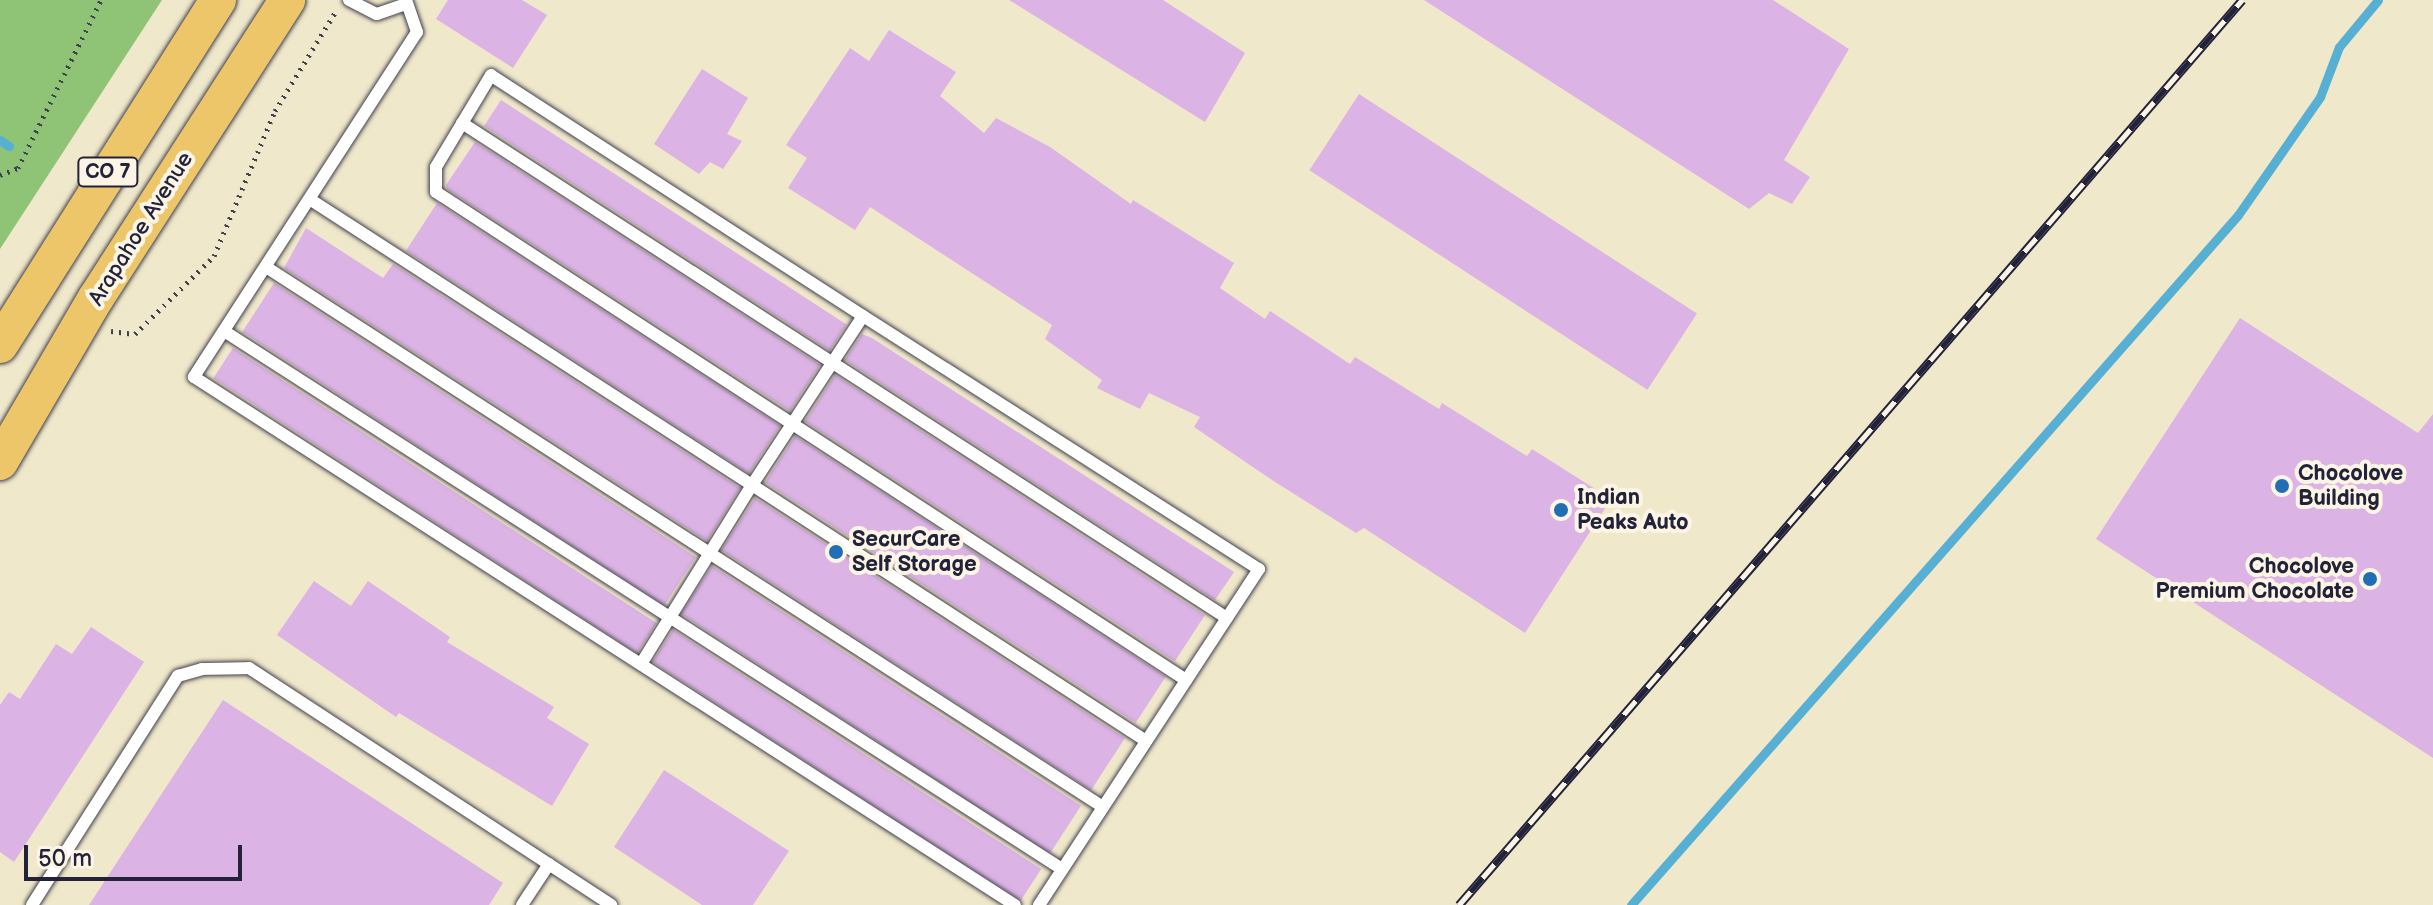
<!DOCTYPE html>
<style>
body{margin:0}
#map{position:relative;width:2433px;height:905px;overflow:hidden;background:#f0e8ca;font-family:"Balsamiq Sans",sans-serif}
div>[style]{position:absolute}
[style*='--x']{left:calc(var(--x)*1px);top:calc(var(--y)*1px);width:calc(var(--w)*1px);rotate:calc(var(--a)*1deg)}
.green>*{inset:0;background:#8fc476}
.stream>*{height:9px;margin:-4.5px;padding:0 4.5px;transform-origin:4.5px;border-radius:4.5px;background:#57b0d4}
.building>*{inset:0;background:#dcb3e5;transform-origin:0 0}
.path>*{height:5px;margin-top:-2.5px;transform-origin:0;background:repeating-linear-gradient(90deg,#414050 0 2px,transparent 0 8px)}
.roads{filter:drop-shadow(0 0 2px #414050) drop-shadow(0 0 2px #414050)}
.lane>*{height:12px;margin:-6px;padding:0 6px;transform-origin:6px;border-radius:6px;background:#fff}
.primary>*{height:36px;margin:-18px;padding:0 18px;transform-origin:18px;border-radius:18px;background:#ecc669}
.rail>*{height:9px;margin-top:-4.5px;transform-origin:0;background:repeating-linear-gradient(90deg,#fcf5e5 0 18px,#22223b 0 36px);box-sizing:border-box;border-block:2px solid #22223b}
.dots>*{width:22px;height:22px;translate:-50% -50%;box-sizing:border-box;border:4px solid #fcf5e5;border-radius:50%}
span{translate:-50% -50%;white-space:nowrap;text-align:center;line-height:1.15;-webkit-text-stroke:8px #fcf5e5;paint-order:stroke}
.shield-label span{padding:2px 6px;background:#fcf5e5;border:2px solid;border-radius:6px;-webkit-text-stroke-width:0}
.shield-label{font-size:20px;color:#22223b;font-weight:700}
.street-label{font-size:22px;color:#22223b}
.poi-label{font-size:22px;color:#22223b;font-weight:700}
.left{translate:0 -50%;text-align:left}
.right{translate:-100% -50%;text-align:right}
.scale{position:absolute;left:24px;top:845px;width:218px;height:36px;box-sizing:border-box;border:4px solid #22223b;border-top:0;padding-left:10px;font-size:24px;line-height:28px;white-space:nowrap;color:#22223b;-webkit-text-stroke:6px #fcf5e5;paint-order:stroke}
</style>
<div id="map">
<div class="green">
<i style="clip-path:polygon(0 0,162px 0,0 249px)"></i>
</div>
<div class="stream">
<i style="--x:0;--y:140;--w:11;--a:34"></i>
<i style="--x:1631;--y:905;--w:919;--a:-48.66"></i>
<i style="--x:2238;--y:215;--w:144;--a:-55.2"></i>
<i style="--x:2320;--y:97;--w:53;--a:-69.2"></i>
<i style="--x:2339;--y:47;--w:61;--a:-50.3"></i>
</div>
<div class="building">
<i style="clip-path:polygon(448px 0,522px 0,547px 15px,513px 68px,436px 19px)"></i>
<i style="clip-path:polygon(1009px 0,1163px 0,1245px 53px,1205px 122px)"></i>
<i style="clip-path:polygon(1424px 0,1773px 0,1849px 49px,1784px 160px,1810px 177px,1792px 204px,1769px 193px,1749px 209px)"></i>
<i style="clip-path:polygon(889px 30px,956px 72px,940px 96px,984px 133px,996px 118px,1050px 147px,1131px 204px,1133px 200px,1234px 263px,1220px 288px,1265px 319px,1270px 311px,1350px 364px,1355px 357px,1439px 409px,1442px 403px,1527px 456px,1532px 449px,1611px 499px,1525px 633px,1364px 528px,1356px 533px,1272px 480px,1194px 427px,1200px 417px,1149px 393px,1140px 409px,1097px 388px,1102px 380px,1045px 339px,1052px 325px,870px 207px,855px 230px,788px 188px,807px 158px,786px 145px,850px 48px,869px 61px)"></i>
<i style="clip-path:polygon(702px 69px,748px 98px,727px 134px,742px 141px,723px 169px,710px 162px,699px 174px,654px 144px)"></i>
<i style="left:1359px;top:94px;width:403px;height:91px;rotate:33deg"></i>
<i style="left:501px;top:100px;width:412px;height:31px;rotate:33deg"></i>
<i style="clip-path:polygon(475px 142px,820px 365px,790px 411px,447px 189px,446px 185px)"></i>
<i style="left:437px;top:203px;width:409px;height:57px;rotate:33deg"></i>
<i style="clip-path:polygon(306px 228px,383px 278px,393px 264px,740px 488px,707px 541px,284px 268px)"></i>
<i style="left:274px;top:283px;width:503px;height:58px;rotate:33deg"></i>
<i style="clip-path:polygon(2240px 318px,2418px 433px,2433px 414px,2433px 758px,2096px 539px)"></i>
<i style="clip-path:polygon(862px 334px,872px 338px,1234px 572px,1215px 600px,845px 360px)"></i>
<i style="left:233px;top:348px;width:505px;height:36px;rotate:33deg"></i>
<i style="left:835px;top:375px;width:441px;height:55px;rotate:33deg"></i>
<i style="left:795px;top:436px;width:442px;height:55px;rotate:33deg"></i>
<i style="left:755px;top:498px;width:441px;height:62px;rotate:33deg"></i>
<i style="left:712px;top:566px;width:440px;height:57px;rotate:33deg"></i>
<i style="clip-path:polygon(314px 581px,351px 606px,368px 581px,450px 637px,447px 642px,554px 707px,547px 718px,589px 744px,552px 806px,399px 713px,396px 717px,277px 635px)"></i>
<i style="clip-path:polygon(91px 627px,144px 662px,14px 862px,0 852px,0 705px,9px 692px,20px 699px,56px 644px,72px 654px)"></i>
<i style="left:673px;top:630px;width:439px;height:38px;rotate:33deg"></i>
<i style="clip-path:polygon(223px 700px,503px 883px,489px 905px,89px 905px)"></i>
<i style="clip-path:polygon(664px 770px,789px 851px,753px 905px,702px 905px,614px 847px)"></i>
</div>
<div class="path">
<i style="--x:0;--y:175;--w:19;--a:-21"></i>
<i style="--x:18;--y:168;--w:187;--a:-63.7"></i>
<i style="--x:111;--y:331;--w:24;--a:7"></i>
<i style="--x:135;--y:334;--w:111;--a:-44.6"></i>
<i style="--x:214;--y:256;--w:157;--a:-67.2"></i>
<i style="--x:275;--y:111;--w:117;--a:-58.6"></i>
</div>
<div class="roads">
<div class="lane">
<i style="--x:349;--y:0;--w:31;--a:27"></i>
<i style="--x:377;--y:14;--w:31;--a:-19"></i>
<i style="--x:406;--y:0;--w:34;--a:71"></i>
<i style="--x:417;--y:32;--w:411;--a:122.9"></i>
<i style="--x:194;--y:377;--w:976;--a:32.75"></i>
<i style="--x:462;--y:123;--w:911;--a:32.91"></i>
<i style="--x:311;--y:200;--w:525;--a:32.87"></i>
<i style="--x:752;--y:485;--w:202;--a:-56.7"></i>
<i style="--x:863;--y:316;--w:470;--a:32.6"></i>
<i style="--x:1259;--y:569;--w:402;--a:123.2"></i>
<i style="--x:266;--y:267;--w:996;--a:32.83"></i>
<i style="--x:863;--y:316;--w:443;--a:-147.1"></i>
<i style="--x:491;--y:75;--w:107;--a:120.9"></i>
<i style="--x:436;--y:167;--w:25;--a:90"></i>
<i style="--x:436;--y:192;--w:895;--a:33.05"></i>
<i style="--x:224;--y:331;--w:996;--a:32.7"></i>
<i style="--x:641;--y:664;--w:211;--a:-58.2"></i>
<i style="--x:752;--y:485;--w:470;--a:33"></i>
<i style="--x:32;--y:905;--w:272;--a:-57.5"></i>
<i style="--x:178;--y:676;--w:25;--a:-16"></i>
<i style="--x:202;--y:669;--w:47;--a:-1.2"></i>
<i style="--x:249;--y:668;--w:433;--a:33.2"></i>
<i style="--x:522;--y:905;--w:49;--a:-56.6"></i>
</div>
<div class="primary">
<i style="--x:0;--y:345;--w:408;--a:-57.7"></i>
<i style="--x:0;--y:462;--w:190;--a:-59.7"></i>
<i style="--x:96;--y:298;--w:354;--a:-57.3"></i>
</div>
</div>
<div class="rail">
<i style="--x:1459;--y:905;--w:1197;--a:-49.13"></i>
</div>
<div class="dots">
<i style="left:2282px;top:486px;background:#1f6fb2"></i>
<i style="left:1561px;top:510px;background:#1f6fb2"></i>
<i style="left:836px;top:552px;background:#1f6fb2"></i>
<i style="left:2370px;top:579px;background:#1f6fb2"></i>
</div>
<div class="shield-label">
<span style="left:108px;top:172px">CO 7</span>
</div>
<div class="street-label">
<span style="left:141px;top:229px;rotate:-58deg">Arapahoe Avenue</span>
</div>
<div class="poi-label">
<span class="left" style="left:2298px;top:486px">Chocolove<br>Building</span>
<span class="left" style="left:1577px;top:510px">Indian<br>Peaks Auto</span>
<span class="left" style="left:852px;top:552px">SecurCare<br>Self Storage</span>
<span class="right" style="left:2354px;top:579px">Chocolove<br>Premium Chocolate</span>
</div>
<div class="scale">50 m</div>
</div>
